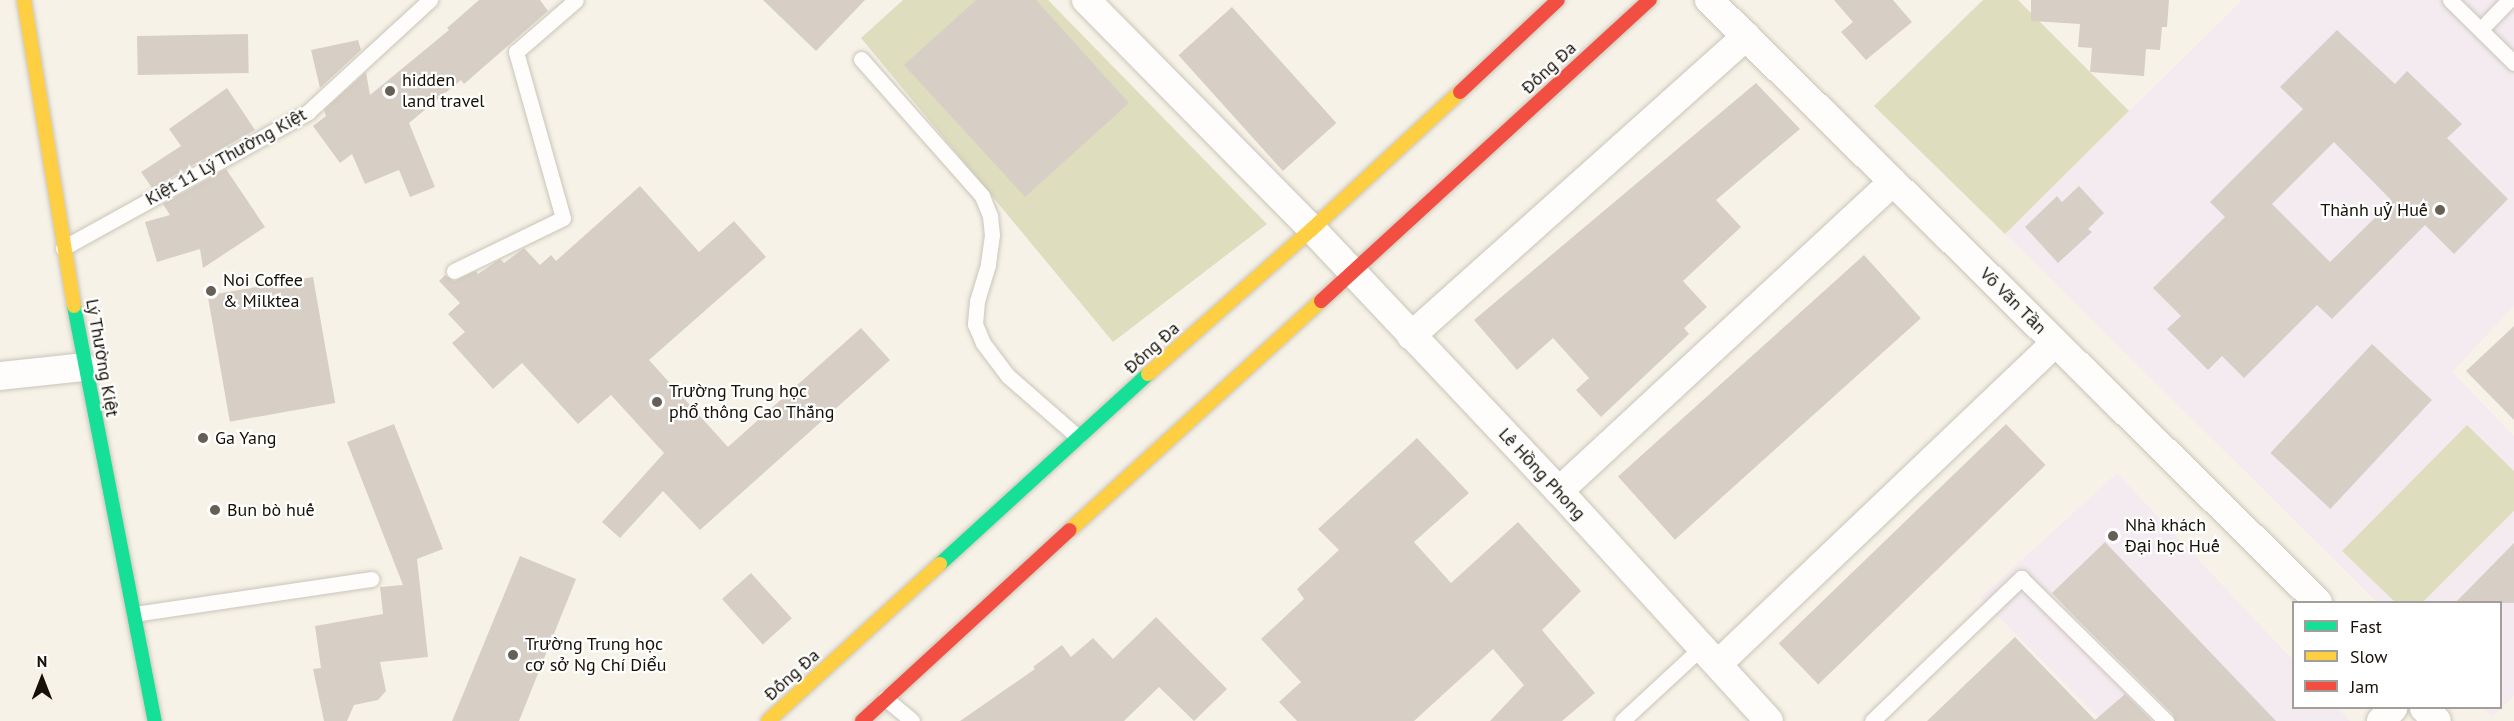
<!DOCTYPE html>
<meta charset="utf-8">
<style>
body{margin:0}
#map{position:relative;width:2514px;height:721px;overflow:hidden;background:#f7f2e7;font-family:"PT Sans",sans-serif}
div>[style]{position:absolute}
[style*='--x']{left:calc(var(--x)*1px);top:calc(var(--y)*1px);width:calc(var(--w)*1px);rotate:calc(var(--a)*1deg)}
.commercial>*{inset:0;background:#f4ebf1}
.green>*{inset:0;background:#deddbd}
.building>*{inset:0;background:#d7cfc5;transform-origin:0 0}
.roads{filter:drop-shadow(0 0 2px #cac5ba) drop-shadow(0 0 2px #cac5ba)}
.lane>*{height:15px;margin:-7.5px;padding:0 7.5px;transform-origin:7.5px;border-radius:7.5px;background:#fefdfb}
.street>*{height:28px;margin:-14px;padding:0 14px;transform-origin:14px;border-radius:14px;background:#fefdfb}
.fast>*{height:14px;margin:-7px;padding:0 7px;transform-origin:7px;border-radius:7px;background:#16e098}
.slow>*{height:14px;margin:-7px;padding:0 7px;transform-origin:7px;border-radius:7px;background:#ffcf43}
.jam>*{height:14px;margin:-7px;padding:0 7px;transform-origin:7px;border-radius:7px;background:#f24e42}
.dots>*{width:16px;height:16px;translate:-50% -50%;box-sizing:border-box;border:3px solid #fff;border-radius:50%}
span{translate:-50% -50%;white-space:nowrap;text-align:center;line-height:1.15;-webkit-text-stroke:4.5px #fff;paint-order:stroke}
.street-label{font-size:18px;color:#161006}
.poi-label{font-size:18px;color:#161006}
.left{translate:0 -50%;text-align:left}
.right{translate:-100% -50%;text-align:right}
.legend{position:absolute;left:2292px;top:601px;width:210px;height:108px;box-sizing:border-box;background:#fff;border:2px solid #a29f9b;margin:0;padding:8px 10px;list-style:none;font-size:18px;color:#161006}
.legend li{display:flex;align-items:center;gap:12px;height:30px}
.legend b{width:30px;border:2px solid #a29f9b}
.north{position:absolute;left:12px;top:649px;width:60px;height:60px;-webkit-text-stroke:4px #fff;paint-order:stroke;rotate:0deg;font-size:16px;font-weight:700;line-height:24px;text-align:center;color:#161006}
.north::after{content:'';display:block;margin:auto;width:21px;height:27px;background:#161006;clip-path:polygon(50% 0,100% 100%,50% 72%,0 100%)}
</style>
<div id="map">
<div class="commercial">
<i style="clip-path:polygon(2242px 0,2514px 0,2514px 306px,2452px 372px,2514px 436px,2514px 696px,2492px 717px,2483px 708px,2500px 708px,2500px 602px,2377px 602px,2005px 234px)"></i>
<i style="clip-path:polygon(2117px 473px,2293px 660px,2294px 708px,2338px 708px,2350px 721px,2102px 721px,1980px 598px)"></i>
</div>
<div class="green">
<i style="clip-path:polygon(903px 0,1048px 0,1267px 224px,1113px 342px,861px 38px)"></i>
<i style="clip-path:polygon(1983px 0,2018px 0,2129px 111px,2005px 234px,1874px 106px)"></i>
<i style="clip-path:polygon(2467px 425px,2514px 471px,2514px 511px,2423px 602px,2395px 602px,2342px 551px)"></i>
</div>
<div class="building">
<i style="clip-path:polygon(479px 0,540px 0,548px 11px,464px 84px,461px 80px,409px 123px,435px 187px,410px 197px,399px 170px,365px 184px,352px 154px,340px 163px,313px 126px,326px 116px,324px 110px,366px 72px,370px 95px,449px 30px,447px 28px)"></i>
<i style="clip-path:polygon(763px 0,865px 0,816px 51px)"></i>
<i style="clip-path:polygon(976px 0,1036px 0,1129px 103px,1025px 197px,904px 65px)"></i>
<i style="clip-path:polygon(1834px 0,1893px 0,1912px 22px,1866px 60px,1841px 32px,1853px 22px)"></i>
<i style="clip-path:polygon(2031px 0,2169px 0,2167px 27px,2162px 27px,2160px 50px,2146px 49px,2144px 76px,2090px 72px,2092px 48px,2078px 47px,2080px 24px,2031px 21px)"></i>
<i style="left:1232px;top:7px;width:156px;height:72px;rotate:48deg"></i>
<i style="clip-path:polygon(evenodd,2337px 30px,2395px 84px,2407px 71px,2462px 124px,2447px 138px,2508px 199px,2454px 254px,2425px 225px,2332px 319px,2317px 305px,2244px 378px,2222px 356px,2208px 370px,2167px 329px,2181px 316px,2153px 288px,2225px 217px,2210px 202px,2303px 109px,2280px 87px,2337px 30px,2334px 142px,2392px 201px,2330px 262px,2272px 204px,2334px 142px)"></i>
<i style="left:248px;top:34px;width:39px;height:111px;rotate:89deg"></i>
<i style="clip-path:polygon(358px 40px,361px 50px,320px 88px,311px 50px)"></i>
<i style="clip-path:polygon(1756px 83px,1800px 129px,1716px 200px,1741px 227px,1683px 281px,1707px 307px,1684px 328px,1689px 334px,1601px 417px,1576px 390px,1589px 378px,1553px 338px,1517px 370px,1474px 320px)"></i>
<i style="clip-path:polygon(227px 88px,255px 130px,152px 188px,141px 172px,181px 146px,169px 129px)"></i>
<i style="clip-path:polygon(226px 169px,265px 227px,203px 268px,200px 249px,157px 262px,145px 222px,170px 215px,163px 204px)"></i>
<i style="clip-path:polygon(640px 186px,699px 252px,734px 221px,766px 257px,649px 360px,728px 447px,861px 328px,890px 360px,700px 530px,663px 491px,620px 538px,602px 522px,664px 453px,611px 395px,578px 424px,522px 363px,493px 389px,452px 343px,465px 332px,448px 314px,460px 303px,439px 281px,445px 275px,454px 281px,476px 271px,478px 274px,500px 259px,504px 263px,524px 248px,540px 265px,551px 255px,556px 261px)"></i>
<i style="clip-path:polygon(2079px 186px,2104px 213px,2088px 229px,2092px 232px,2058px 263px,2025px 227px,2057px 196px,2062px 202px)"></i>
<i style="left:1864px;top:255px;width:85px;height:331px;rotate:48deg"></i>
<i style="left:313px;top:277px;width:128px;height:107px;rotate:80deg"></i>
<i style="clip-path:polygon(2514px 326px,2514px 420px,2466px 371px)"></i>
<i style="left:2372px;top:344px;width:82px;height:149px;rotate:43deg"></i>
<i style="clip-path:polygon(394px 424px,443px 549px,417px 559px,428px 657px,380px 662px,386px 691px,378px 700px,354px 705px,347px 721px,324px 721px,313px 669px,321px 668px,315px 626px,383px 614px,380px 587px,403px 585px,347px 442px)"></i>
<i style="left:2006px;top:424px;width:57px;height:316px;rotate:46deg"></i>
<i style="clip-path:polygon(1417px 438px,1469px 493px,1414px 542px,1451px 583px,1518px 522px,1581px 591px,1542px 630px,1595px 693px,1562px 721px,1490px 721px,1524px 685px,1493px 649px,1414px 721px,1297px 721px,1279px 702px,1301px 682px,1261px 639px,1304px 599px,1297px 589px,1339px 550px,1318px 529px)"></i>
<i style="clip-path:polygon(2105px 542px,2276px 721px,2175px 721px,2173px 714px,2078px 620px,2052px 593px)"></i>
<i style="clip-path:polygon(2514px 543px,2514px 603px,2455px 603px)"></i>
<i style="clip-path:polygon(520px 556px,576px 579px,519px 721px,452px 721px)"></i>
<i style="left:751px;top:573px;width:61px;height:39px;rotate:48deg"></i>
<i style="clip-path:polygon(1156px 617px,1227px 689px,1194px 721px,1159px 687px,1124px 721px,960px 721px,1035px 669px,1033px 667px,1062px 645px,1071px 657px,1093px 638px,1113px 659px)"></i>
<i style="clip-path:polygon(2015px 637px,2095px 720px,2125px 694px,2152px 721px,1927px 721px)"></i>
</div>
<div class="roads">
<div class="lane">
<i style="--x:2450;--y:0;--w:90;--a:44.5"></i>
<i style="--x:2481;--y:29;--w:40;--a:-46"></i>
<i style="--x:861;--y:59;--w:183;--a:48.5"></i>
<i style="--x:982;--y:196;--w:22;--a:68"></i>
<i style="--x:990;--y:216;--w:19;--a:84"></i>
<i style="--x:992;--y:235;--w:30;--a:98"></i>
<i style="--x:988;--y:265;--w:38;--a:107"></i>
<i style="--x:977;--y:301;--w:23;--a:95"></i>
<i style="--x:975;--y:324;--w:21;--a:67"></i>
<i style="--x:983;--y:343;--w:41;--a:52.9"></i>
<i style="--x:1008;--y:376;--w:93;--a:41.1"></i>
<i style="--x:63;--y:248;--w:280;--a:-29"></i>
<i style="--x:308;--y:112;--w:166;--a:-42.6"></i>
<i style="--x:454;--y:271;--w:121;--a:-25.9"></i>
<i style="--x:563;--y:218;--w:173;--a:-105.8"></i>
<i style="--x:516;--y:52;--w:79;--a:-40.9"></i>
<i style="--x:134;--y:614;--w:240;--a:-8.4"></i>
<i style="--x:885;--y:698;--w:35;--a:40"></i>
<i style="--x:1622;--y:721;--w:109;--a:-42.8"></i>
<i style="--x:1872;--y:721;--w:207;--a:-43.8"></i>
<i style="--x:2021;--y:578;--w:204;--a:44.6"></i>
</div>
<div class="street">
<i style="--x:1086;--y:0;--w:322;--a:45.4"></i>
<i style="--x:1312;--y:229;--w:360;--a:46.7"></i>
<i style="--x:1559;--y:491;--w:311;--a:47.6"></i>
<i style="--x:1709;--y:0;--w:856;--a:44.67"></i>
<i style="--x:1411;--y:336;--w:450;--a:-41.8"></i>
<i style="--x:0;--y:376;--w:84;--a:-6.1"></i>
<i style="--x:1559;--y:491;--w:455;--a:-42.8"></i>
<i style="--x:1718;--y:664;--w:465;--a:-43.6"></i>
<i style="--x:2424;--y:708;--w:18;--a:45"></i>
<i style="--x:2381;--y:721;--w:18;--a:-47"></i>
</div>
<div class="fast">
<i style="--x:74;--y:306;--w:423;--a:79"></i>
<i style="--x:940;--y:564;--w:282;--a:-42.4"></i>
</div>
<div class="slow">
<i style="--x:24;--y:0;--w:310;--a:80.7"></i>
<i style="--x:1148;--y:374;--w:219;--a:-41.5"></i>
<i style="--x:1312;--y:229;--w:202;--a:-42.8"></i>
<i style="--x:1070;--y:530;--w:340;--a:-42.4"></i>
<i style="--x:768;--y:721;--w:233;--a:-42.4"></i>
</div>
<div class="jam">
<i style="--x:1460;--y:92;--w:134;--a:-43.2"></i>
<i style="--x:1321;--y:301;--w:446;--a:-42.5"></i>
<i style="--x:862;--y:721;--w:282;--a:-42.6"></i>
</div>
</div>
<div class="dots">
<i style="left:390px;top:91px;background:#655f55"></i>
<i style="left:2440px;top:210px;background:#655f55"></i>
<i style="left:211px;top:291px;background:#655f55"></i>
<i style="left:657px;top:402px;background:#655f55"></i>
<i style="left:203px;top:438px;background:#655f55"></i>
<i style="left:215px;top:510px;background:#655f55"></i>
<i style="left:2113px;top:536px;background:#655f55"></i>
<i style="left:513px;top:655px;background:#655f55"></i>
</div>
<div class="street-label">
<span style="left:1549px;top:68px;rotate:-43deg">Đống Đa</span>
<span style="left:226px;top:157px;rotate:-29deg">Kiệt 11 Lý Thường Kiệt</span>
<span style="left:2013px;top:301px;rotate:45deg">Võ Văn Tần</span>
<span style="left:1152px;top:348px;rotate:-42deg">Đống Đa</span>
<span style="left:102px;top:358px;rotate:80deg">Lý Thường Kiệt</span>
<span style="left:1542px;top:474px;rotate:47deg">Lê Hồng Phong</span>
<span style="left:792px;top:675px;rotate:-42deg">Đống Đa</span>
</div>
<div class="poi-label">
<span class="left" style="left:402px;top:91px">hidden<br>land travel</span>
<span class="right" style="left:2428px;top:210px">Thành uỷ Huế</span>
<span class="left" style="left:223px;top:291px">Noi Coffee<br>&amp; Milktea</span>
<span class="left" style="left:669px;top:402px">Trường Trung học<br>phổ thông Cao Thắng</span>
<span class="left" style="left:215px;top:438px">Ga Yang</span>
<span class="left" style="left:227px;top:510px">Bun bò huế</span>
<span class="left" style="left:2125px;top:536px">Nhà khách<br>Đại học Huế</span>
<span class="left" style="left:525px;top:655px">Trường Trung học<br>cơ sở Ng Chí Diểu</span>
</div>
<ul class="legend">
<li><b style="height:8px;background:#16e098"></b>Fast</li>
<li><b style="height:8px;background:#ffcf43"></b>Slow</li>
<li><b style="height:8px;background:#f24e42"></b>Jam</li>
</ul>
<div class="north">N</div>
</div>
